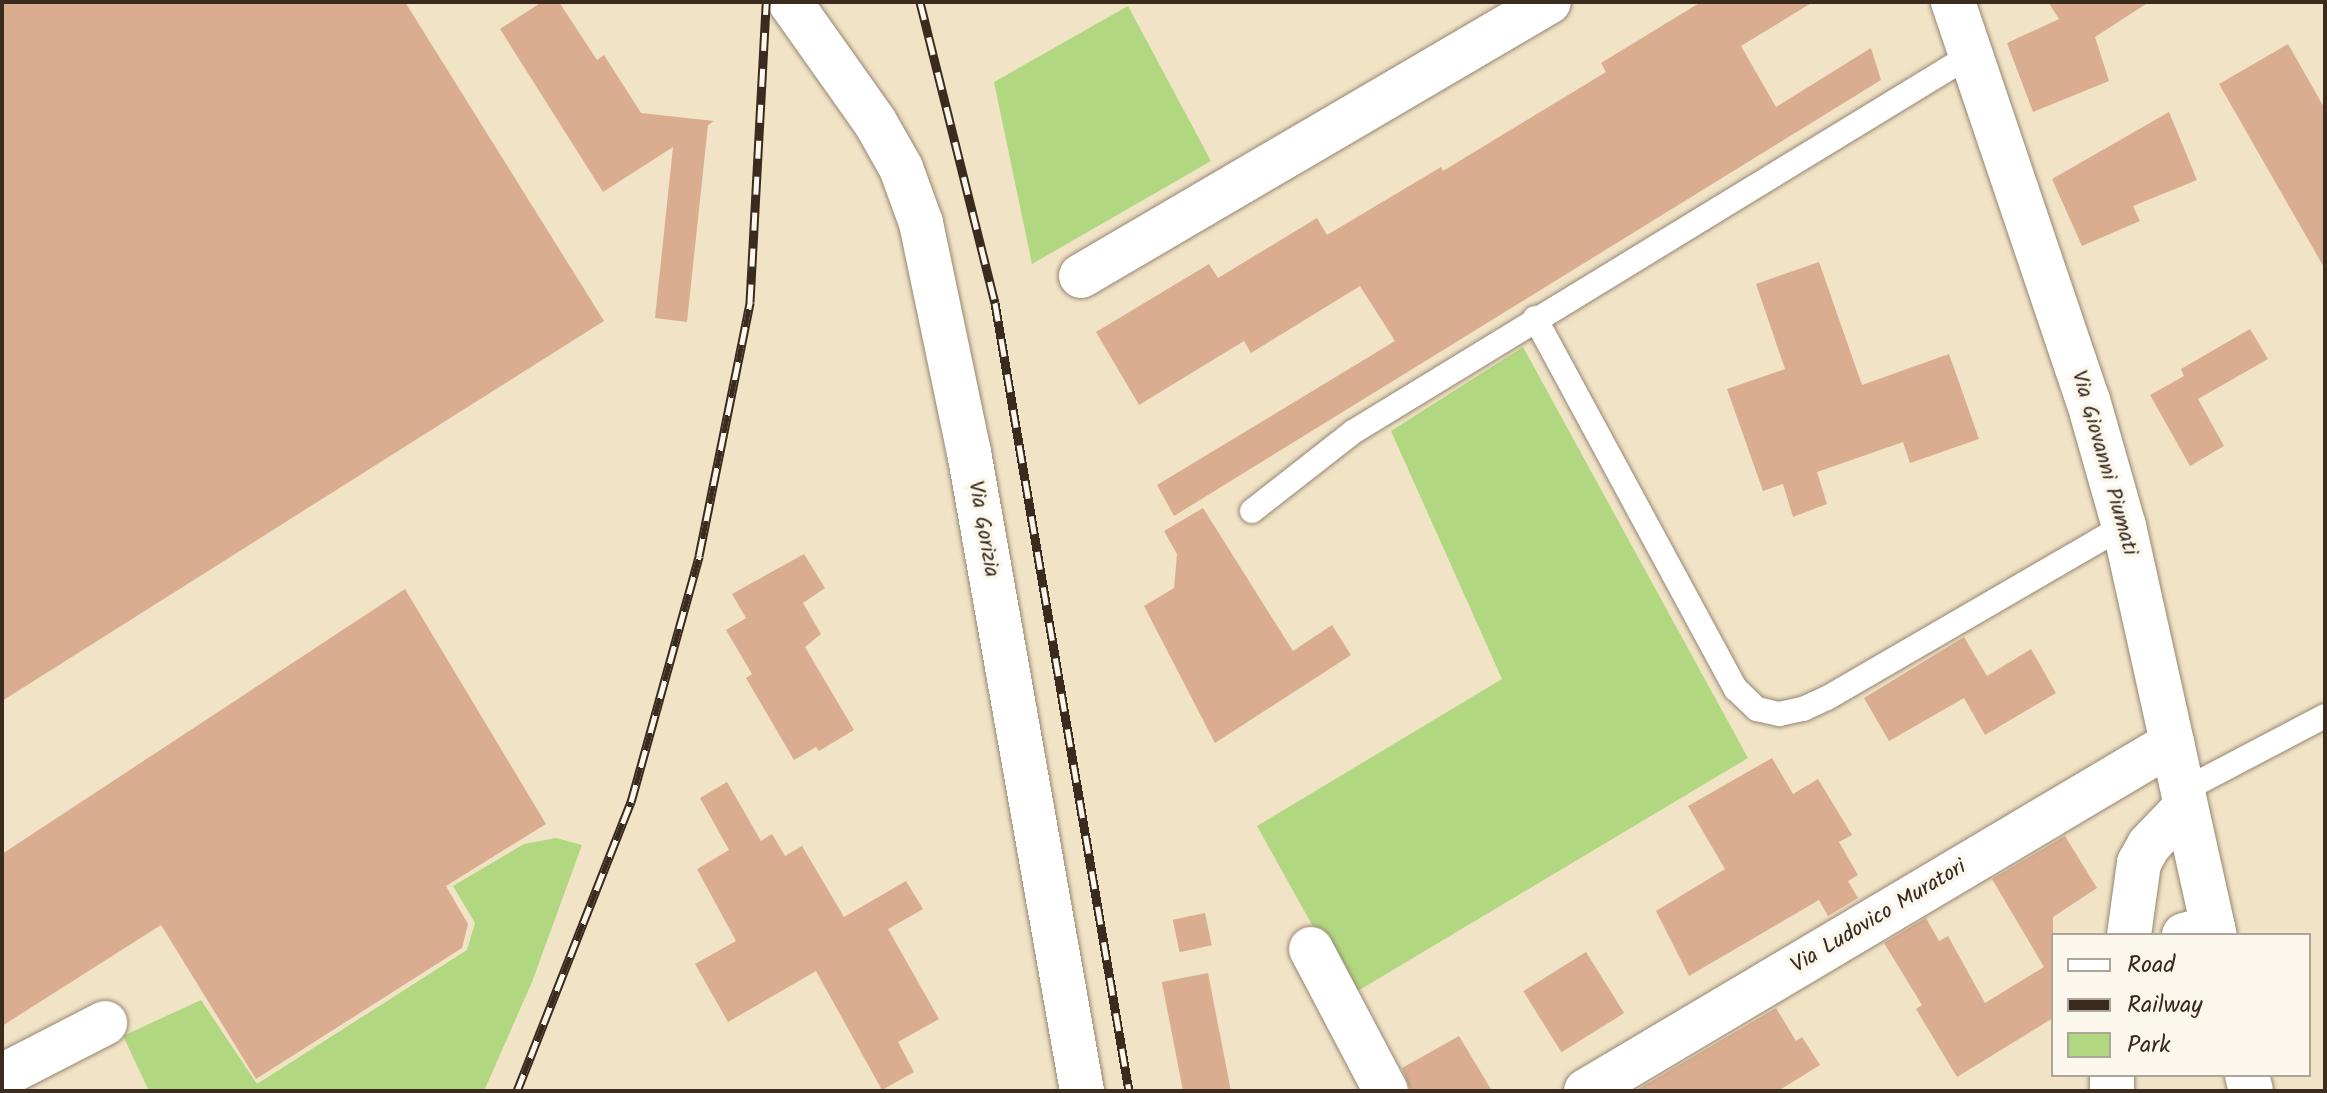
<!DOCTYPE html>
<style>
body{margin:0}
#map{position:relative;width:2327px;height:1093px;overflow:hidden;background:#f1e3c6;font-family:Kalam,sans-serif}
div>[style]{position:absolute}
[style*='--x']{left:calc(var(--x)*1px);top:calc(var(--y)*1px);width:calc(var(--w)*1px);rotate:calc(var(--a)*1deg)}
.green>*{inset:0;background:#b1d781}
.building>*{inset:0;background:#daad90;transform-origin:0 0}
.roads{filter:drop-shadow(0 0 2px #968672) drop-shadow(0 0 2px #968672)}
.service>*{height:24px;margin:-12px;padding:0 12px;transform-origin:12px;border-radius:12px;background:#fff}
.minor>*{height:44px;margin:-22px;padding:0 22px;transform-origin:22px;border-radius:22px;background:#fff}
.tertiary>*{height:44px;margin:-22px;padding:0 22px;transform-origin:22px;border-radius:22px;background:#fff}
.rail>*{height:9px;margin-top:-4.5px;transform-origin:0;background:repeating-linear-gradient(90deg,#fbf7ec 0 18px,#3b2a1e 0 36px);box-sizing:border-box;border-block:2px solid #3b2a1e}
span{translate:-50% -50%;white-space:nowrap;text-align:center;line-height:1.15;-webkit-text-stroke:8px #fbf7ec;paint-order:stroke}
.street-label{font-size:22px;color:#3b2a1e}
.frame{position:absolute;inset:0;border:4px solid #3b2a1e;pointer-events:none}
.legend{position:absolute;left:2051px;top:933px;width:260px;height:144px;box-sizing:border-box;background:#fbf7ec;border:2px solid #aea59a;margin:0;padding:10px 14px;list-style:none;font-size:24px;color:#3b2a1e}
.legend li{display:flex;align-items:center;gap:16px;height:40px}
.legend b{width:40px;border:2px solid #aea59a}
</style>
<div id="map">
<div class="green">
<i style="clip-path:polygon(1128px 6px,1211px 161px,1032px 264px,994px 82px)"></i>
<i style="clip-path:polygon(1523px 347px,1748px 758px,1351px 995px,1257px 826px,1502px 679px,1391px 431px)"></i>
<i style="clip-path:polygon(556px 838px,582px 845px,532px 982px,484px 1091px,149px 1091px,123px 1036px,201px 1000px,257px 1084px,467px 950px,475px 923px,453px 886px,524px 844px)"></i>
</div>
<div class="building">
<i style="clip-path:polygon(2px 2px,405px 2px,604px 321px,2px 701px)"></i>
<i style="clip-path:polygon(542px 2px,559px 2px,597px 60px,604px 55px,641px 113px,714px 121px,708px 125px,687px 322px,655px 318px,673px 147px,603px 192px,500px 29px)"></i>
<i style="clip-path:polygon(1701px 2px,1813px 2px,1741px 46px,1776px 107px,1871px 48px,1881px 80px,1174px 516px,1157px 485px,1395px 341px,1360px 286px,1251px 353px,1244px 341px,1139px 405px,1096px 332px,1209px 264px,1218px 278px,1317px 218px,1327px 235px,1441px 167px,1443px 171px,1606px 72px,1601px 63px)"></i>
<i style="clip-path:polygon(2048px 2px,2149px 2px,2095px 37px,2109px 81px,2033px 112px,2007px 43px,2059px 19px)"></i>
<i style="clip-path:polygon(2288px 44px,2325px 109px,2325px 269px,2219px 84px)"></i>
<i style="clip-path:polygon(2169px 112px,2197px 180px,2133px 206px,2140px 221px,2082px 246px,2052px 179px)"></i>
<i style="clip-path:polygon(1819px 262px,1862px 385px,1949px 354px,1979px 439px,1910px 463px,1903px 442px,1817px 472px,1827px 504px,1793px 517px,1783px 484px,1763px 491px,1727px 389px,1785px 369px,1756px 284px)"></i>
<i style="clip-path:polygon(2250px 329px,2268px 359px,2198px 399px,2224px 446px,2190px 466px,2150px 395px,2184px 376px,2181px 369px)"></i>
<i style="clip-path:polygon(1203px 508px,1293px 651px,1332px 625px,1351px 655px,1215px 743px,1144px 606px,1174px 588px,1177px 554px,1164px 531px)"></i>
<i style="clip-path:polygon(804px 554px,825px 588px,803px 603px,821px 634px,805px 647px,854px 730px,819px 751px,816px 747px,794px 760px,746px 678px,752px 674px,726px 630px,746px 618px,732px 594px)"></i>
<i style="clip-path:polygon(405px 589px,546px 824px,446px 886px,468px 924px,462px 948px,256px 1079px,161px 925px,2px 1026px,2px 854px)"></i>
<i style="clip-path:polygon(1964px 637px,1987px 676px,2031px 649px,2056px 693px,1985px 735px,1964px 698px,1889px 741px,1864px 698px)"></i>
<i style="clip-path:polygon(1772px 758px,1793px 794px,1818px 779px,1852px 835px,1839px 842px,1858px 875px,1848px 881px,1858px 898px,1828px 916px,1819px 900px,1689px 976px,1656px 911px,1725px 869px,1688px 806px)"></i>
<i style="clip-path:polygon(727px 782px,761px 841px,772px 834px,785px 856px,802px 846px,844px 917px,906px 881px,923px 909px,888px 929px,939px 1019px,898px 1042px,914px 1072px,882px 1090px,816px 971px,728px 1022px,695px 964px,736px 941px,697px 869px,729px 850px,700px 798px)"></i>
<i style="clip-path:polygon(2065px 836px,2097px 888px,2053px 917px,2053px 1018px,1957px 1077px,1916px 1009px,1922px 1005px,1884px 943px,1926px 918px,1939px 941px,1948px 936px,1985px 1003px,2044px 967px,1992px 879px)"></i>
<i style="left:1205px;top:913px;width:33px;height:33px;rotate:78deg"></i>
<i style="left:1586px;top:952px;width:72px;height:74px;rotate:58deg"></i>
<i style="left:1208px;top:973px;width:120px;height:47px;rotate:79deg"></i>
<i style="clip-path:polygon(1776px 1008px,1796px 1041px,1802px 1037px,1820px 1065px,1778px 1091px,1635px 1091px)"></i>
<i style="clip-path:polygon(1459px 1036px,1492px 1091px,1411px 1091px,1402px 1068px)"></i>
</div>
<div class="roads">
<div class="service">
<i style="--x:1535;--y:318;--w:422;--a:61.6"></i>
<i style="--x:1736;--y:689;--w:29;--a:44"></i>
<i style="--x:1757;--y:709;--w:23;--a:13"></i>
<i style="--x:1779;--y:714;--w:25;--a:-12"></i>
<i style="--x:1803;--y:709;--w:26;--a:-25"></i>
<i style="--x:1827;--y:698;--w:343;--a:-30.1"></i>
<i style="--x:1252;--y:511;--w:128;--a:-38"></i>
<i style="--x:1353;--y:432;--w:725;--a:-31.41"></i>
<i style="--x:2182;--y:791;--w:161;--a:-27.7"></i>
</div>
<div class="minor">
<i style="--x:790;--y:2;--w:147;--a:54.7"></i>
<i style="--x:875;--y:122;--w:53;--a:60.5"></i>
<i style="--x:901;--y:168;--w:59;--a:70"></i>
<i style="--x:921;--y:223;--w:234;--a:78.2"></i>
<i style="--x:969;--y:452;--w:649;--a:79.97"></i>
<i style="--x:1081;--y:276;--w:542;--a:-30.35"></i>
<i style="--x:2129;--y:935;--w:73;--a:-82.1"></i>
<i style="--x:2139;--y:863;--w:21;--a:-61"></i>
<i style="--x:2149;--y:845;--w:52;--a:-46.5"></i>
<i style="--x:2184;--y:935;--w:30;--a:-15"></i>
<i style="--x:1311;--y:949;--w:161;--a:62.2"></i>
<i style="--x:2;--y:1076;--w:116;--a:-27.2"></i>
<i style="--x:1586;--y:1091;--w:682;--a:-30.7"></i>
<i style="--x:2112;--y:1091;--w:16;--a:-90"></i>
</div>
<div class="tertiary">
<i style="--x:1953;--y:2;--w:420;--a:71.3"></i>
<i style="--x:2088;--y:400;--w:131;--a:74.1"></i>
<i style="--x:2124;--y:526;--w:419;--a:77.5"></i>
<i style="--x:2247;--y:1075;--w:16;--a:76"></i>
</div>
</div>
<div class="rail">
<i style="--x:920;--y:2;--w:310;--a:76"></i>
<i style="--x:995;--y:303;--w:799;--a:80.35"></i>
<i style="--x:517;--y:1091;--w:311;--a:-68.5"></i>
<i style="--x:631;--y:802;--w:255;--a:-74.5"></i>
<i style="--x:699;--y:556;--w:259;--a:-78.6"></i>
<i style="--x:750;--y:302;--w:300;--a:-86.9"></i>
</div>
<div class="street-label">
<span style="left:2104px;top:463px;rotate:74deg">Via Giovanni Piumati</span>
<span style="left:983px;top:529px;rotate:80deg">Via Gorizia</span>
<span style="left:1879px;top:917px;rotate:-31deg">Via Ludovico Muratori</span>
</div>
<div class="frame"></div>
<ul class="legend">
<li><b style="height:10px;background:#fff"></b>Road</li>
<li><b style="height:10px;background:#3b2a1e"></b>Railway</li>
<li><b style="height:22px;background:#b1d781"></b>Park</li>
</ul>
</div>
